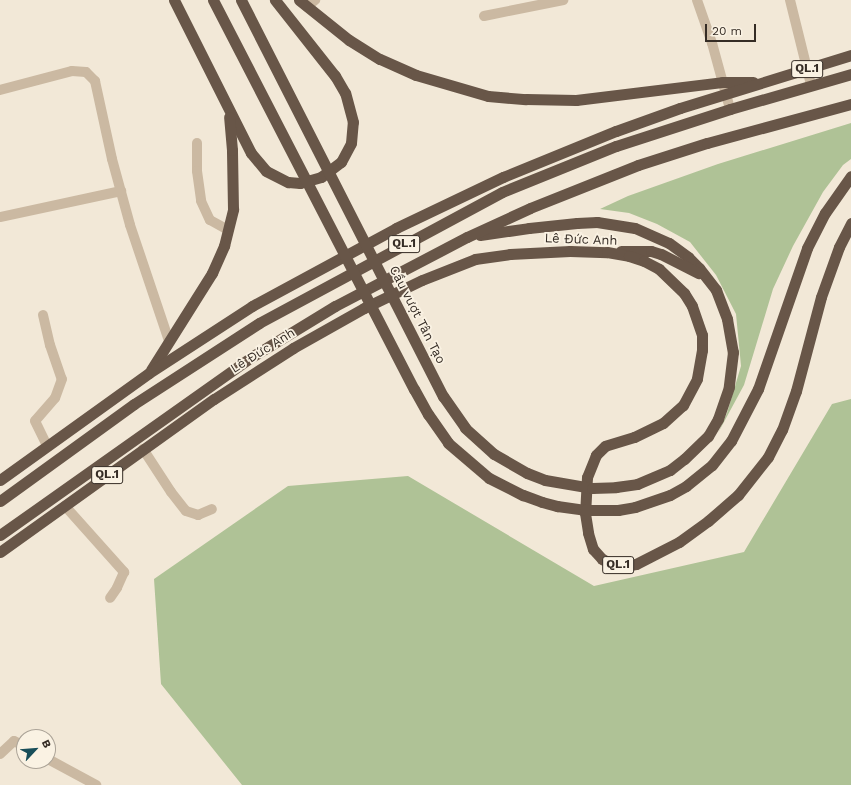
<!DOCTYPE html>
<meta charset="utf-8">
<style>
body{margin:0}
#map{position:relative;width:851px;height:785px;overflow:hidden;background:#f2e8d7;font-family:"Work Sans",sans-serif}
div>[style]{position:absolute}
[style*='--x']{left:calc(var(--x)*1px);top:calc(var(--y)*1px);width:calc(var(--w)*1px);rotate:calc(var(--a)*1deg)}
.green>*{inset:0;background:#afc296}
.service>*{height:10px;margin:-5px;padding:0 5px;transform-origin:5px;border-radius:5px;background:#cbb9a2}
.minor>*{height:10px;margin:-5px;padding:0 5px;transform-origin:5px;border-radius:5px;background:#cbb9a2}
.trunk>*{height:11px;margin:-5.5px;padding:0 5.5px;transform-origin:5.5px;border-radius:5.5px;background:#685648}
.trunk-bridge>*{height:11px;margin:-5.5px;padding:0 5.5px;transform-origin:5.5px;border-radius:5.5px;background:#685648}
span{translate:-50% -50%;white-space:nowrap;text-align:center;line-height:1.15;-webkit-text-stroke:3.5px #faf2e3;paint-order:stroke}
.shield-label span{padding:1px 3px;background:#faf2e3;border:1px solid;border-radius:3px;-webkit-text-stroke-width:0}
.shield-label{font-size:12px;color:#352c25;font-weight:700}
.street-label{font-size:13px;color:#352c25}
.north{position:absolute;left:16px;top:729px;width:40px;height:40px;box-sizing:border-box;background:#faf2e3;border:1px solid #aba397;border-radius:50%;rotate:64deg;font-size:11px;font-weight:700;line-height:16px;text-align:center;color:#352c25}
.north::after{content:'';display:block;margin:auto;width:14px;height:18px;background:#184e59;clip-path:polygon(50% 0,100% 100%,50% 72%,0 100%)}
.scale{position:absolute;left:705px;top:24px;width:51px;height:18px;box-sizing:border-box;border:2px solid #352c25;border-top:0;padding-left:5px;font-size:12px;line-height:14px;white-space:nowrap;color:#352c25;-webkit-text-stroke:3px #faf2e3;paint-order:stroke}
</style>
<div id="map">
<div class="green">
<i style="clip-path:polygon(851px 123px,851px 159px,843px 165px,823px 192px,793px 246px,773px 289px,744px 385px,718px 433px,727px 413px,741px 366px,736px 314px,716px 275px,690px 242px,657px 224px,629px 213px,600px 209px,628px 196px,718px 164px)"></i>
<i style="clip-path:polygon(851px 399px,851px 785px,242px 785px,161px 684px,154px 579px,288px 486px,408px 476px,594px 586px,744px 552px,832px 404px)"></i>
</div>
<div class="service">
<i style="--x:697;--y:0;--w:46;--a:70.8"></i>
<i style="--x:712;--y:43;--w:68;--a:74.7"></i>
<i style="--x:790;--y:0;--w:88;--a:76.1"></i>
<i style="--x:484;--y:16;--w:81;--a:-11.4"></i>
<i style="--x:0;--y:90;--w:74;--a:-14.8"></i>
<i style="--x:72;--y:71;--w:14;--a:4"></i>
<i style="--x:86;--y:72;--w:13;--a:45"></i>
<i style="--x:95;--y:81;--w:80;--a:77.7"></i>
<i style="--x:112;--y:159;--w:68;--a:74.7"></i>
<i style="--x:130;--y:225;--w:122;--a:71.4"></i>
<i style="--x:197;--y:143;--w:28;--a:90"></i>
<i style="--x:197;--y:171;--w:30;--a:82"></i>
<i style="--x:201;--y:201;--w:21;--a:65"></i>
<i style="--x:210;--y:220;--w:21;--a:29"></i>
<i style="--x:0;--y:217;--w:124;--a:-12.1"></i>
<i style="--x:43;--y:315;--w:31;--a:77"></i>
<i style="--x:50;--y:345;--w:36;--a:71"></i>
<i style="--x:62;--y:379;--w:20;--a:110"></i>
<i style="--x:55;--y:398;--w:30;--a:131"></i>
<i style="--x:35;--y:421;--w:28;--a:64"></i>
<i style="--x:143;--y:449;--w:51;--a:56.9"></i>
<i style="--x:171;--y:492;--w:24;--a:52"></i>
<i style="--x:186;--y:511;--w:13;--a:18"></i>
<i style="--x:198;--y:515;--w:15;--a:-23"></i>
<i style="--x:65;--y:506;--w:89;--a:48.2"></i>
<i style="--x:124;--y:572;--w:17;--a:114"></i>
<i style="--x:117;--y:588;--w:12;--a:125"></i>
<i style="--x:0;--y:754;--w:19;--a:-43"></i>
<i style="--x:14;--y:741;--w:11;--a:27"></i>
<i style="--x:48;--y:759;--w:55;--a:28.4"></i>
</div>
<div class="minor">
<i style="--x:307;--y:7;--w:11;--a:-41"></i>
</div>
<div class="trunk">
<i style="--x:174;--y:0;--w:171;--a:63.3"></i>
<i style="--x:251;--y:153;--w:23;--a:50"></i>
<i style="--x:266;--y:171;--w:25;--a:27"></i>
<i style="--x:288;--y:182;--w:12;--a:5"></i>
<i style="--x:300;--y:183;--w:22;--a:-16"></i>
<i style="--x:321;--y:177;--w:25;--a:-37"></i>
<i style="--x:341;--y:162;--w:21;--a:-62"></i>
<i style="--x:351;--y:143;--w:21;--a:-85"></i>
<i style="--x:353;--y:122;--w:30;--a:-105"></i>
<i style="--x:345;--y:93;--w:20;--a:-120"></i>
<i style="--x:335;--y:76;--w:97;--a:-128.3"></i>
<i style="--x:299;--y:0;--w:64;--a:38.7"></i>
<i style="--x:349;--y:40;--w:36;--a:32"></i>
<i style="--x:380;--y:59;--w:39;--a:24"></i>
<i style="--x:416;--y:75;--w:75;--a:16.3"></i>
<i style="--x:488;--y:96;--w:38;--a:5"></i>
<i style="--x:526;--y:99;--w:50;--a:1.1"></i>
<i style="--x:576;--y:100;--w:147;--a:-7"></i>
<i style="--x:722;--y:82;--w:31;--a:0"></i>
<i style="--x:480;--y:235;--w:49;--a:-8.1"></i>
<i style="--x:529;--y:228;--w:48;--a:-5.9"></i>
<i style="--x:577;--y:223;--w:20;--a:-3"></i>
<i style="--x:597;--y:222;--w:38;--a:9"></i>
<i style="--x:635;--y:228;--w:37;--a:24"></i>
<i style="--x:669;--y:243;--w:24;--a:36"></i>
<i style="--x:688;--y:257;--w:16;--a:45"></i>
<i style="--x:699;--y:268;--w:28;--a:52"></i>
<i style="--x:716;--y:290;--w:31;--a:69"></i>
<i style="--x:727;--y:319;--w:34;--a:80"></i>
<i style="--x:733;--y:352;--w:35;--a:97"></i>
<i style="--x:729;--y:387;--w:34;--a:109"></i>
<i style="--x:718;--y:419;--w:20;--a:120"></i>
<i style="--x:708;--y:436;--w:33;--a:136"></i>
<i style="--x:684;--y:459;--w:18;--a:142"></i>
<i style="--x:670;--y:470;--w:36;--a:157"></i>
<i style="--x:621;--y:251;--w:30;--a:0"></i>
<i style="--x:651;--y:251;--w:10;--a:17"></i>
<i style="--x:661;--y:254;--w:42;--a:27.2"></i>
<i style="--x:151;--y:370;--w:115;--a:-57.8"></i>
<i style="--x:212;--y:273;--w:30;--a:-66"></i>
<i style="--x:224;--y:246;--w:38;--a:-76"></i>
<i style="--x:233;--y:209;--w:59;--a:-91"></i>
<i style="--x:232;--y:150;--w:33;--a:-95"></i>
<i style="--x:0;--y:480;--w:183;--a:-35.7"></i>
<i style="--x:149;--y:373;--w:123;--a:-33"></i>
<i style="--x:252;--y:306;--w:164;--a:-28.4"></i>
<i style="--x:396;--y:228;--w:119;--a:-25.5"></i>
<i style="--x:503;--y:177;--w:122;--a:-22.2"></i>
<i style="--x:616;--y:131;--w:68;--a:-19.8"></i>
<i style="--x:680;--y:108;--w:179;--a:-17.2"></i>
<i style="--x:0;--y:501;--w:165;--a:-35.9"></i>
<i style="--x:134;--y:404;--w:149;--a:-32.9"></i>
<i style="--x:259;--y:323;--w:276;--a:-28.3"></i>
<i style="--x:502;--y:192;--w:123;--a:-22"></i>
<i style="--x:616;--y:146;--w:120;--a:-18"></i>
<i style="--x:730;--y:109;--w:126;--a:-16.1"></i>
<i style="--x:635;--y:507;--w:37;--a:-19"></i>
<i style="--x:670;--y:495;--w:18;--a:-29"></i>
<i style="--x:686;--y:486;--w:33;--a:-39"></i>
<i style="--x:712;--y:465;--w:31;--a:-52"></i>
<i style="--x:731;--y:441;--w:59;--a:-62.6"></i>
<i style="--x:758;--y:389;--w:149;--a:-70.8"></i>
<i style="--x:807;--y:248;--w:39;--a:-63"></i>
<i style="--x:825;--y:213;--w:45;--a:-54.9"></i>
<i style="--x:0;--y:535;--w:310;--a:-35.3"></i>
<i style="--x:253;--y:356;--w:96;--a:-31.4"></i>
<i style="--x:335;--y:306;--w:149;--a:-27.6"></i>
<i style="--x:467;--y:237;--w:69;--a:-24.7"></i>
<i style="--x:530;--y:208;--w:116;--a:-21.7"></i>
<i style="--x:638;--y:165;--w:72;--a:-17.7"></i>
<i style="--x:707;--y:143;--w:149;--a:-15.2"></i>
<i style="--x:0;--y:552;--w:263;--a:-35.6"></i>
<i style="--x:214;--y:399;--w:94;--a:-32.8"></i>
<i style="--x:293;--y:348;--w:81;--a:-29.4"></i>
<i style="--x:364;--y:308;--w:64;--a:-25.8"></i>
<i style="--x:422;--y:280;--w:57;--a:-21.6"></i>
<i style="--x:475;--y:259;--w:35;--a:-8"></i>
<i style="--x:510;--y:254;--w:60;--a:-2.9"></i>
<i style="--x:570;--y:251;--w:37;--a:2"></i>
<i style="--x:607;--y:252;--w:22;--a:10"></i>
<i style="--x:629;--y:256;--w:16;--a:18"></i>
<i style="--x:644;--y:261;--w:17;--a:28"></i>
<i style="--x:659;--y:269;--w:35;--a:44"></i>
<i style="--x:684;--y:293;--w:15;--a:58"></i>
<i style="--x:692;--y:306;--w:31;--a:71"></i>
<i style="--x:702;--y:335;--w:15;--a:90"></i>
<i style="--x:702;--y:350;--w:29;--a:100"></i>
<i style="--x:697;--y:379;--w:30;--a:118"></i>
<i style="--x:683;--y:405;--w:27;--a:138"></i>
<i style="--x:663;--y:423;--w:32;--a:154"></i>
<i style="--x:634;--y:437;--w:30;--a:163"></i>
<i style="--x:605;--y:446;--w:13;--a:135"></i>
<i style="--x:596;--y:455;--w:24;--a:112"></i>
<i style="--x:587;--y:477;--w:36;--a:93"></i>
<i style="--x:585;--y:513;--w:20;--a:81"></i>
<i style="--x:588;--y:533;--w:17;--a:73"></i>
<i style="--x:593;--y:549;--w:13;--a:48"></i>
<i style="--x:602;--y:559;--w:11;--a:27"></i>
<i style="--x:612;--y:564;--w:12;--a:9"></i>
<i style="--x:624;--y:566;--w:12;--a:-9"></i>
<i style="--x:636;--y:564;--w:48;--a:-27.1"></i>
<i style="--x:679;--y:542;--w:36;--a:-36"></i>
<i style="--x:708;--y:521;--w:40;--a:-41"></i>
<i style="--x:738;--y:495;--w:48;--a:-51.7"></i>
<i style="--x:768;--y:457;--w:30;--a:-63"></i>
<i style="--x:782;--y:430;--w:41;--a:-70.3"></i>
<i style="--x:796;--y:391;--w:97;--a:-75.1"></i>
<i style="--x:821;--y:297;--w:53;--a:-70.2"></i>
<i style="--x:839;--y:247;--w:27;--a:-63"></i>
</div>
<div class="trunk-bridge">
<i style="--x:213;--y:0;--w:438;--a:62.7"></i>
<i style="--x:414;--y:389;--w:29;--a:61"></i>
<i style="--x:428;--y:414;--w:35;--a:55"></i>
<i style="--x:448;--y:443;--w:54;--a:40.5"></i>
<i style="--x:489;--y:478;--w:38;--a:27"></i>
<i style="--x:523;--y:495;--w:20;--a:20"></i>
<i style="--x:542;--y:502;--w:16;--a:15"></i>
<i style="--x:557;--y:506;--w:28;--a:8"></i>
<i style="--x:585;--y:510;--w:33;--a:0"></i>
<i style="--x:618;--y:510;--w:17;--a:-10"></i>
<i style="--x:241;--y:0;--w:445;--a:63"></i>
<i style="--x:443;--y:396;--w:39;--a:55"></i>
<i style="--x:465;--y:428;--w:39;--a:42"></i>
<i style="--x:494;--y:454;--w:38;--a:30"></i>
<i style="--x:527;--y:473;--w:19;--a:21"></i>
<i style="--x:545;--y:480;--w:48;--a:9.7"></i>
<i style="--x:592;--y:488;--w:24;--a:-2"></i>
<i style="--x:616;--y:487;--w:21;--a:-8"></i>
</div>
<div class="shield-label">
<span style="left:807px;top:69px">QL.1</span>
<span style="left:404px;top:244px">QL.1</span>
<span style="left:107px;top:475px">QL.1</span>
<span style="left:618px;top:565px">QL.1</span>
</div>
<div class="street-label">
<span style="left:581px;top:240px;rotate:2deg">Lê Đức Anh</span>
<span style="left:417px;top:315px;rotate:63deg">Cầu vượt Tân Tạo</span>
<span style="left:263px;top:351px;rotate:-32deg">Lê Đức Anh</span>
</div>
<div class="north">B</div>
<div class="scale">20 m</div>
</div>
